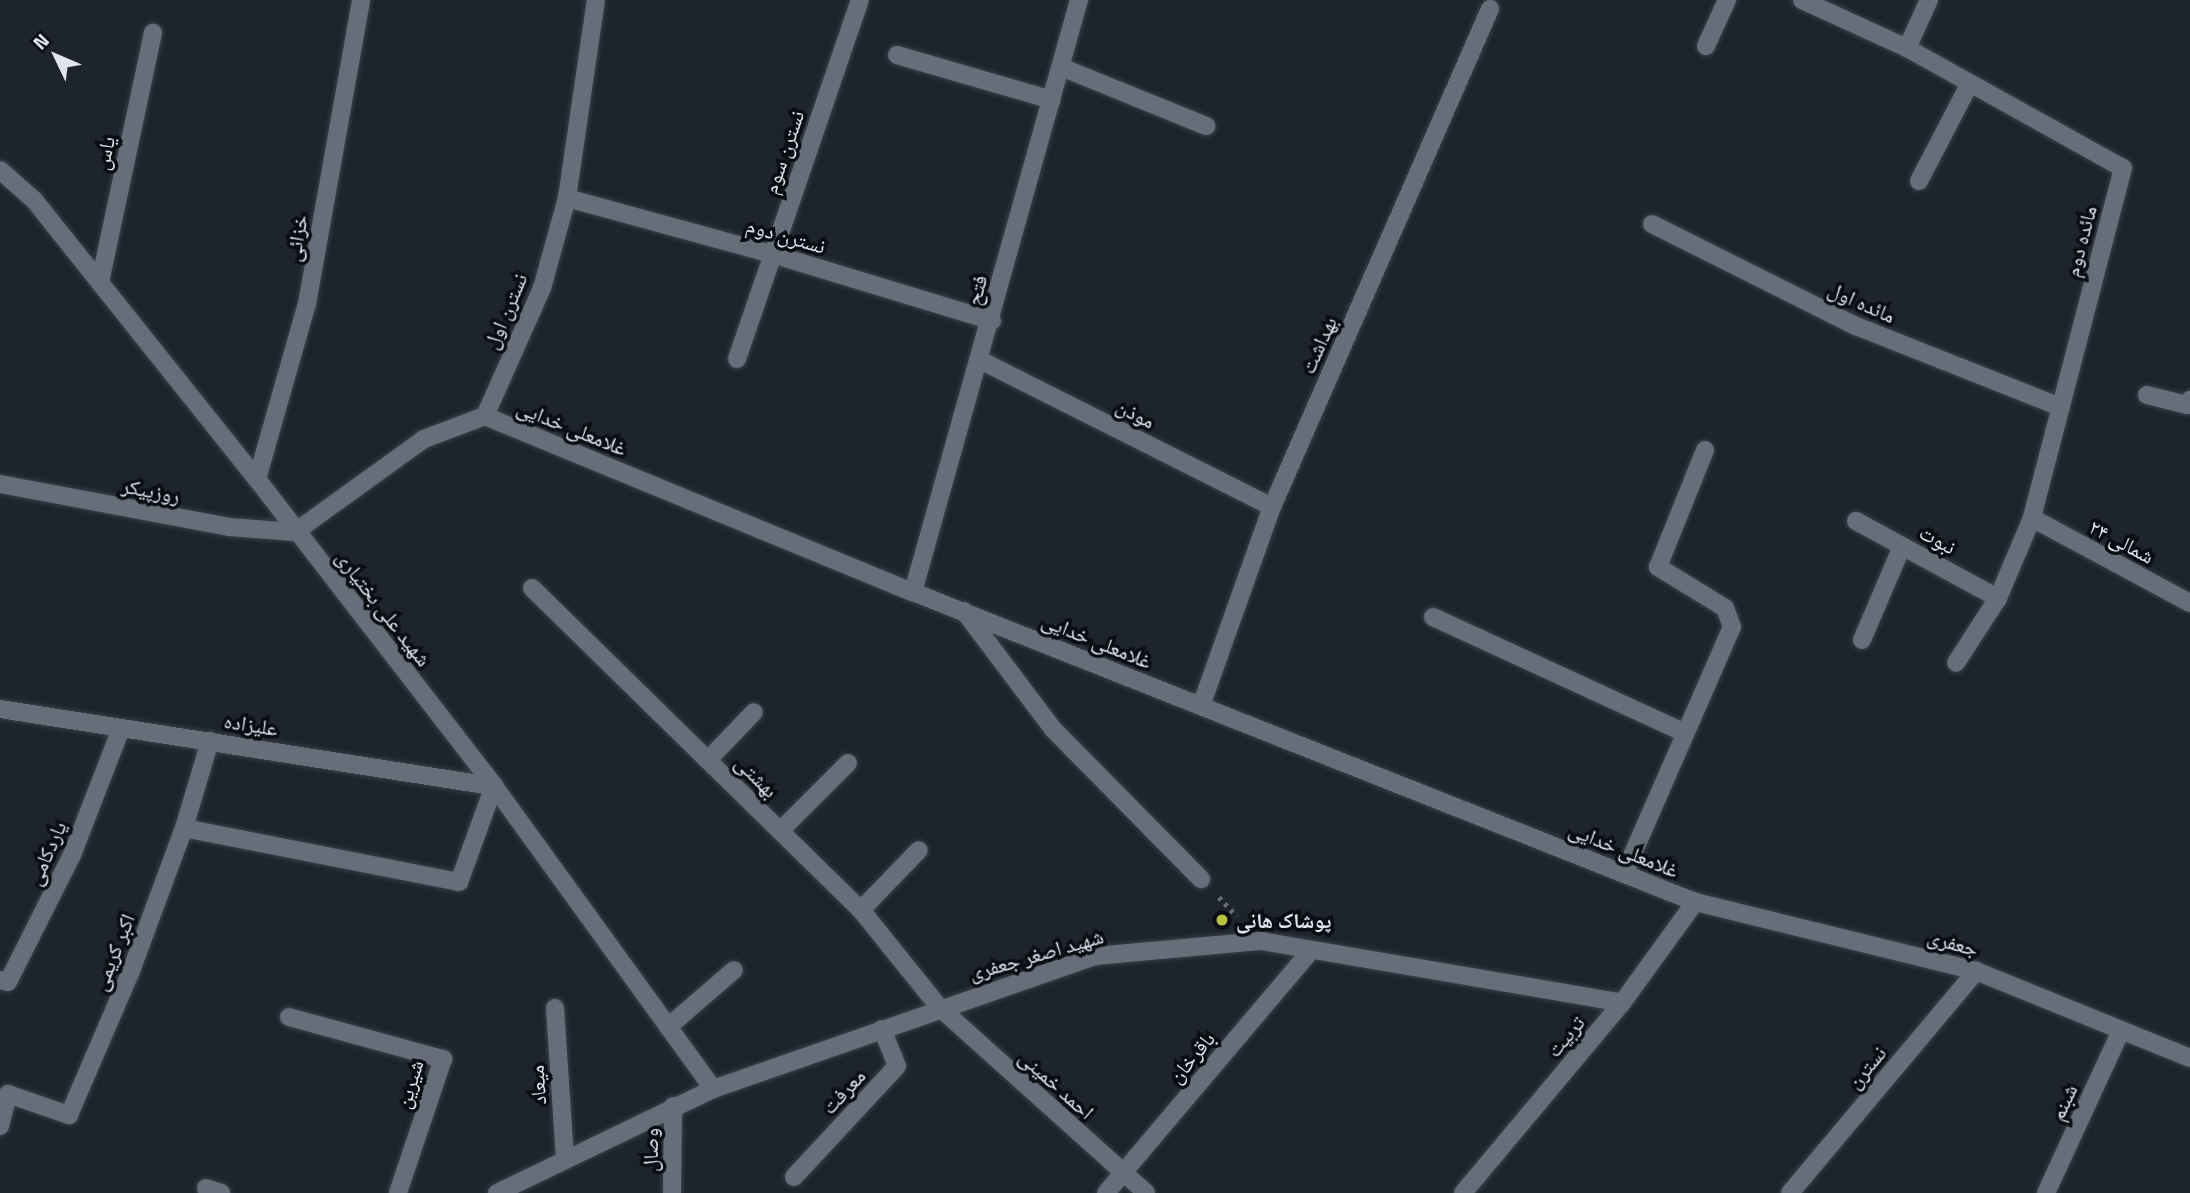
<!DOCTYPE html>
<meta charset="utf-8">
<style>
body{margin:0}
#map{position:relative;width:2190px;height:1193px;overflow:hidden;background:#1d242e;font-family:"Titillium Web","Noto Naskh Arabic",sans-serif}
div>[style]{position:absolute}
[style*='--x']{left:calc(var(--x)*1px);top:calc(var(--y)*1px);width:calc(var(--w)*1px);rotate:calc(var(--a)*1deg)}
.path>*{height:4.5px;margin-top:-2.25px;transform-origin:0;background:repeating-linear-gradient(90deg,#666c75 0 3.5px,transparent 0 8.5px)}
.roads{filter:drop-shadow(0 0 2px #3b4149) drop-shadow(0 0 2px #3b4149)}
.service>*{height:18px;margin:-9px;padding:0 9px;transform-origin:9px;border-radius:9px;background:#666e7a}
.minor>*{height:18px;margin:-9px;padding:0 9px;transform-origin:9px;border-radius:9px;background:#666e7a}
.tertiary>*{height:18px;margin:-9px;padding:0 9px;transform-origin:9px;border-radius:9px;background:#666e7a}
.dots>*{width:19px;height:19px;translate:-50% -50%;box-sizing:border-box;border:4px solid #0a0d12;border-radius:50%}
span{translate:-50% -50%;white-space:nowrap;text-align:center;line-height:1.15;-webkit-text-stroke:7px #0a0d12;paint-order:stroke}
.street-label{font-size:21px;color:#e0e4eb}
.poi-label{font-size:21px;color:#e0e4eb;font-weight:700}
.left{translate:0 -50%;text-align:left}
.north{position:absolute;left:21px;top:21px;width:70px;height:70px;-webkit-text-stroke:5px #0a0d12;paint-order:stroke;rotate:314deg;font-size:19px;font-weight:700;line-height:28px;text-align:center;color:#e0e4eb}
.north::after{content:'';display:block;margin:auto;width:24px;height:32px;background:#e0e4eb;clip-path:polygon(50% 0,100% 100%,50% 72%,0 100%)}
</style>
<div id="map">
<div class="path">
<i style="--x:1219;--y:897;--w:26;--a:47"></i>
</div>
<div class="roads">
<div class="service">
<i style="--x:1061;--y:67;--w:157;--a:22.1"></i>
<i style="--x:1433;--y:617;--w:277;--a:24.7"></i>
<i style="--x:668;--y:1027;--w:87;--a:-40.8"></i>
</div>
<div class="minor">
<i style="--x:1802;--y:0;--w:115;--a:24.6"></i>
<i style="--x:1907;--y:48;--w:247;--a:29.1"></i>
<i style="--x:2123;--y:168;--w:362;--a:104.6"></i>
<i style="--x:2032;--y:518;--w:87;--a:113"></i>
<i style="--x:1998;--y:598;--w:77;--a:122.9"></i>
<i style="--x:1706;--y:46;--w:51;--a:-65.5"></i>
<i style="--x:1907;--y:48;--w:53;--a:-65.4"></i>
<i style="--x:897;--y:55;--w:161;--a:16.2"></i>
<i style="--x:1919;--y:181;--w:110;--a:-62.5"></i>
<i style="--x:567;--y:198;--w:213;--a:15.3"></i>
<i style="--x:772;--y:254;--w:230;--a:16.9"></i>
<i style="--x:1652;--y:224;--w:228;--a:26.6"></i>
<i style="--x:1856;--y:326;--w:220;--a:21.6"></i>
<i style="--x:100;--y:282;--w:255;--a:-78"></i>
<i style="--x:737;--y:359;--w:379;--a:-71.1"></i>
<i style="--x:980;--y:360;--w:327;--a:26.7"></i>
<i style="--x:2147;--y:395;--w:41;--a:14"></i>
<i style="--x:2187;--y:405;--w:6;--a:-59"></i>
<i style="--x:257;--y:479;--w:182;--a:-74.1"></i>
<i style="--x:307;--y:304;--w:309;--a:-79.9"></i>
<i style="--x:0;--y:484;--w:233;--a:10.6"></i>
<i style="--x:229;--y:527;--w:66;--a:4.3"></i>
<i style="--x:295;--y:532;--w:159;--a:-35.8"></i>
<i style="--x:424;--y:439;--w:65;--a:-20.7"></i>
<i style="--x:485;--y:416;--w:140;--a:-66"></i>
<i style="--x:542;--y:288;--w:93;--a:-74.5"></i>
<i style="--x:567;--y:198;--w:200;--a:-81.7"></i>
<i style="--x:2032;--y:518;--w:179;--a:28.3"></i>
<i style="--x:1856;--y:521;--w:162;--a:28.5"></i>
<i style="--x:532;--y:588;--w:460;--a:44.4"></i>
<i style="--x:861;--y:910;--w:124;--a:51.2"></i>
<i style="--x:939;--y:1007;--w:278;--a:41.9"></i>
<i style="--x:913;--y:592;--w:615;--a:-74.34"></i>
<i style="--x:964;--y:611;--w:148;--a:53"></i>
<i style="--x:1053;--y:729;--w:211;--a:45.4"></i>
<i style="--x:1862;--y:640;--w:102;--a:-66.9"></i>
<i style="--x:1201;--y:706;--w:211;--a:-70.4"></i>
<i style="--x:1272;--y:507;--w:544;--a:-66.36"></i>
<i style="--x:0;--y:709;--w:500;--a:8.9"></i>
<i style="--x:494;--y:786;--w:102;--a:110"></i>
<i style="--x:459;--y:882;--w:280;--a:-168.9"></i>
<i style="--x:708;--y:760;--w:66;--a:-46.2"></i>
<i style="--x:780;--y:831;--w:96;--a:-45"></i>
<i style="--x:1624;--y:874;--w:270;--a:-66.4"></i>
<i style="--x:1732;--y:627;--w:20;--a:-110"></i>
<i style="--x:1725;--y:608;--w:79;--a:-148.5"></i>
<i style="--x:1658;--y:567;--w:126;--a:-68.1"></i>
<i style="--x:861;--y:910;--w:83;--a:-46"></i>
<i style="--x:0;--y:980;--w:8;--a:14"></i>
<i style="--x:8;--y:982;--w:142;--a:-63.3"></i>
<i style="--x:72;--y:855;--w:133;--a:-68.8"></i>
<i style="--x:555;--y:1008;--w:152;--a:86.2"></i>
<i style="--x:289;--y:1017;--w:160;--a:15.3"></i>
<i style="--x:443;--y:1059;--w:141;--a:108.6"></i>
<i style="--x:0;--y:1126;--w:33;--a:-76"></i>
<i style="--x:8;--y:1094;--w:65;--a:19"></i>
<i style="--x:69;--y:1115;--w:157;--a:-66.7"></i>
<i style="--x:131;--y:971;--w:153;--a:-69.7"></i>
<i style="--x:184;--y:828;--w:91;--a:-73.4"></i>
<i style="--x:794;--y:1177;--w:151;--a:-47.1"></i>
<i style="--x:897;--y:1066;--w:40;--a:-112"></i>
<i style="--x:206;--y:1188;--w:16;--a:18"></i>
<i style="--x:672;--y:1193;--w:87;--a:-89.3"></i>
<i style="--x:1106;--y:1193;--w:318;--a:-49.8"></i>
<i style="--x:1463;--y:1193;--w:248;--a:-50.1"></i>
<i style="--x:1790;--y:1193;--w:290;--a:-50"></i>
<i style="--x:2046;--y:1193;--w:179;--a:-65.2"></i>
</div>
<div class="tertiary">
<i style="--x:0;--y:170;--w:45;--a:41.4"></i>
<i style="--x:34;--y:200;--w:357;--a:51.4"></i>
<i style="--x:257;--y:479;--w:388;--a:52.3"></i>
<i style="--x:494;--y:786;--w:374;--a:54.1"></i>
<i style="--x:485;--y:416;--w:463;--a:22.4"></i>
<i style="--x:913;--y:592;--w:841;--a:21.62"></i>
<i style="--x:1695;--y:902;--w:289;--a:13.8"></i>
<i style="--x:1976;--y:971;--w:231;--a:22.1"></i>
<i style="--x:497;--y:1193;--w:240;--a:-25.7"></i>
<i style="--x:713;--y:1089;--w:404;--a:-19.2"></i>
<i style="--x:1095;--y:956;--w:167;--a:-5.2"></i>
<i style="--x:1261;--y:941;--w:366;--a:9.7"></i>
<i style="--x:1622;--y:1003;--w:125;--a:-54.1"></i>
</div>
</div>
<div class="dots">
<i style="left:1222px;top:920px;background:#bac046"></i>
</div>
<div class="street-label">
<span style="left:783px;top:152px;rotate:-71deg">نسترن سوم</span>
<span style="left:104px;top:153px;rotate:-78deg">یاس</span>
<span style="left:786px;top:235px;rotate:16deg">نسترن دوم</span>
<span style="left:296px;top:238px;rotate:-80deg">خزائی</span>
<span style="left:2080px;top:241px;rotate:-75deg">مائده دوم</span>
<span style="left:976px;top:290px;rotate:-75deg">فتح</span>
<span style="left:1862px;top:302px;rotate:24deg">مائده اول</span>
<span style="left:505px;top:311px;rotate:-67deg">نسترن اول</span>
<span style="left:1318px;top:345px;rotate:-66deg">بهداشت</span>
<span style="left:1136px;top:413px;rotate:27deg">موذن</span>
<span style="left:572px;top:427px;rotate:22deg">غلامعلی خدایی</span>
<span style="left:151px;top:490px;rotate:11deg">روزپیکر</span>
<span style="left:1938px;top:539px;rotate:29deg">نبوت</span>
<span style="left:2122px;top:541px;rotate:28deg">۲۴ شمالی</span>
<span style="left:384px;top:608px;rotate:52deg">شهید علی بختیاری</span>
<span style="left:1097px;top:640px;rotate:22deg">غلامعلی خدایی</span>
<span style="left:251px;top:724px;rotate:9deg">علیزاده</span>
<span style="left:757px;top:776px;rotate:45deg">بهشتی</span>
<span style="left:1624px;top:849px;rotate:22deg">غلامعلی خدایی</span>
<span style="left:46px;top:853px;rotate:-66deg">یاردکامی</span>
<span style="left:1953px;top:942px;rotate:15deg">جعفری</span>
<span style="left:113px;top:952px;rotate:-68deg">اکبر کریمی</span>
<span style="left:1036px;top:954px;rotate:-16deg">شهید اصغر جعفری</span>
<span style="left:1565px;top:1036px;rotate:-50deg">تربیت</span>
<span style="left:1191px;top:1057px;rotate:-50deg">باقرخان</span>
<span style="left:1866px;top:1067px;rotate:-50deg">نسترن</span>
<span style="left:409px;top:1084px;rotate:-73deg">شیرین</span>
<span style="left:1057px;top:1084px;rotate:42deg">احمد خمینی</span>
<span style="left:537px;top:1085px;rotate:-94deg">میعاد</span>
<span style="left:843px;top:1091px;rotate:-47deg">معرفت</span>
<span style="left:2063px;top:1102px;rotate:-65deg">شبنم</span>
<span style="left:650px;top:1150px;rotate:-90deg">وصال</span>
</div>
<div class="poi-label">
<span class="left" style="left:1236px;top:920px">پوشاک هانی</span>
</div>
<div class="north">N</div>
</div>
